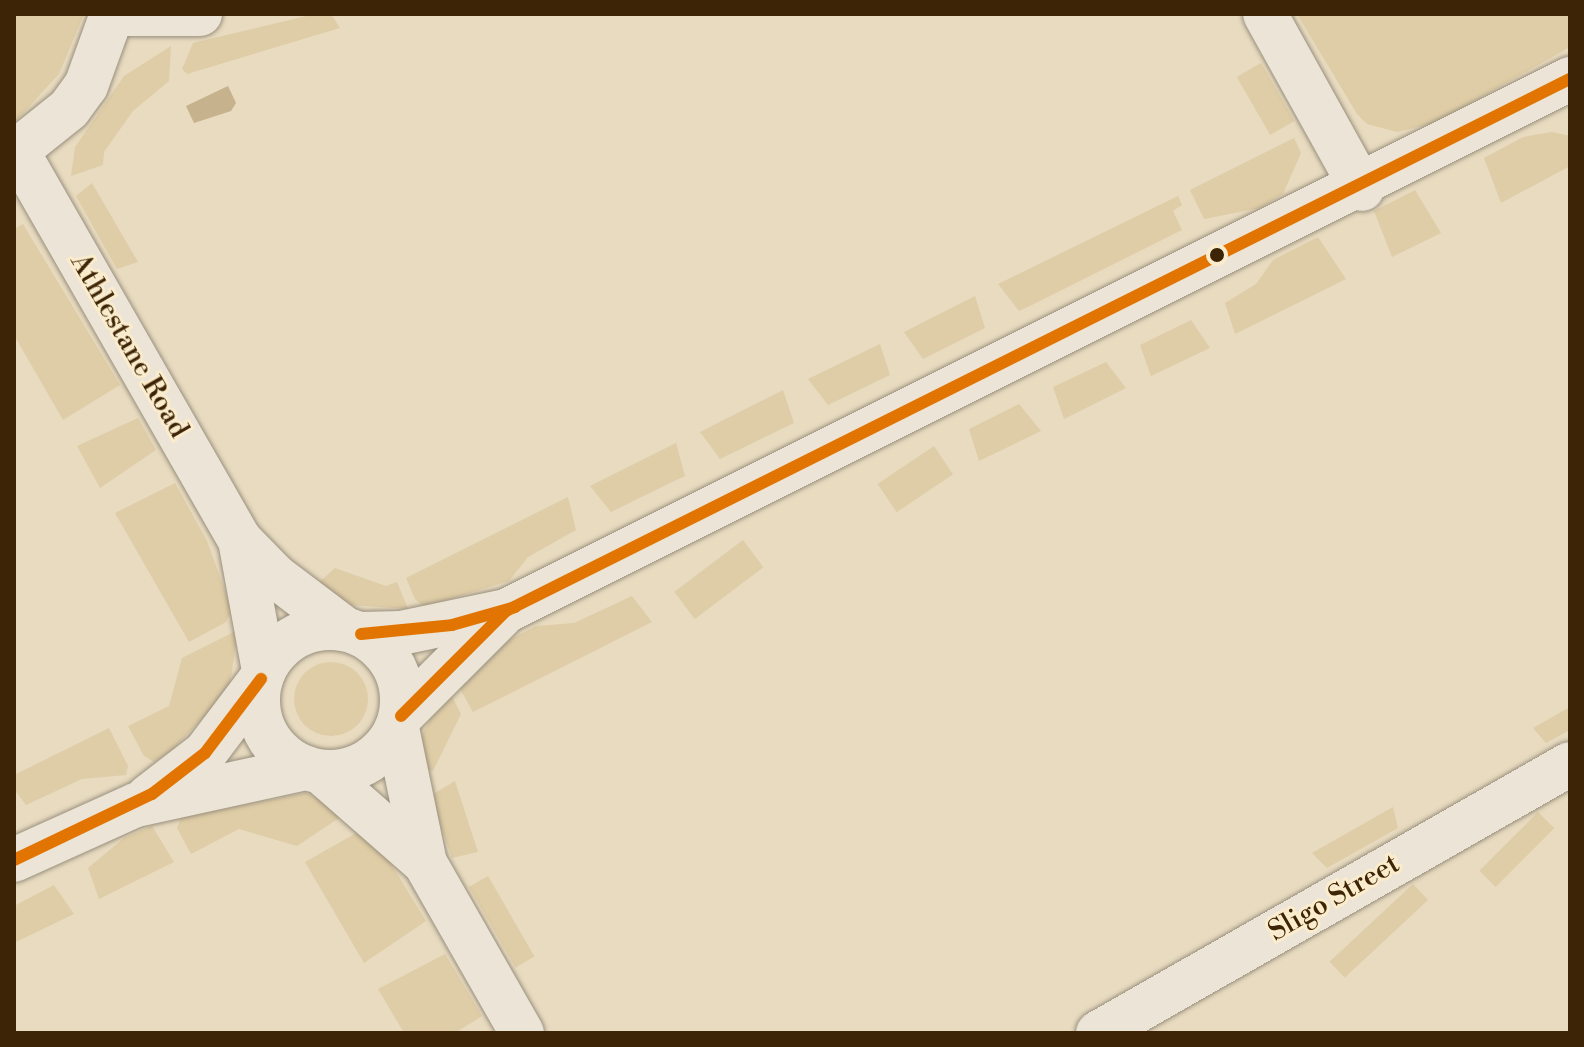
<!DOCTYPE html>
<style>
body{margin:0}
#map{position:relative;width:1584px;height:1047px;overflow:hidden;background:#e8dbc0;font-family:"Libre Bodoni",serif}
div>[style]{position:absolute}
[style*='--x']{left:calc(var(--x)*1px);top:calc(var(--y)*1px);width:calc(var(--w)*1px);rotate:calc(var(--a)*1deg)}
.green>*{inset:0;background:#dfcda7;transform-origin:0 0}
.round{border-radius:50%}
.water>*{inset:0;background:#c6b28c}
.roads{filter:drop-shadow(0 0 2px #998f7c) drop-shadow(0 0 2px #998f7c)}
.street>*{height:44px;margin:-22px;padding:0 22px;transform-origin:22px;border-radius:22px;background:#ebe4d7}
.secondary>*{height:44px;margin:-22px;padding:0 22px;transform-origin:22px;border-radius:22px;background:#ebe4d7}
.secondary>.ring{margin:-22px;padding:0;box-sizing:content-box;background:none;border:44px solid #ebe4d7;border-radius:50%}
.bus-1>*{height:12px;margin:-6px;padding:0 6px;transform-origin:6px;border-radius:6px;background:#e27401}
.dots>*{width:22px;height:22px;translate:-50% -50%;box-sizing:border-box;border:4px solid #faeccc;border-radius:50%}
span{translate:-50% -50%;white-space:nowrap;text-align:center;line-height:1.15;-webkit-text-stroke:6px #faeccc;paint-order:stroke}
.street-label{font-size:28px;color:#3d2406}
.frame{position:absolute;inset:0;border:16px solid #3d2406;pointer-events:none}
</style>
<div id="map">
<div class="green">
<i style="clip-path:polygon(14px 14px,84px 14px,59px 74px,14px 123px)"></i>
<i style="clip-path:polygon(315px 14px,331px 14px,340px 28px,187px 74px,182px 69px,193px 43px)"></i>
<i style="clip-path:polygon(1297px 14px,1570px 14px,1570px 47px,1435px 123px,1397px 132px,1367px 124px,1357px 114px)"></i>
<i style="clip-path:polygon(171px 46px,169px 81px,133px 111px,104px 152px,103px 165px,71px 176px,75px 147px,124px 76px)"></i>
<i style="left:1261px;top:63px;width:67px;height:28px;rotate:60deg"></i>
<i style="clip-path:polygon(1552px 132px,1570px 136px,1570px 166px,1501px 203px,1484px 158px,1523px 137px)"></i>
<i style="clip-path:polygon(1294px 138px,1301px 153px,1283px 194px,1260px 208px,1204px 219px,1190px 190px)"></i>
<i style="clip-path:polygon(92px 183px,138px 262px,117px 269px,76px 196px)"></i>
<i style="clip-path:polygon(1415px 190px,1441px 233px,1392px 257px,1374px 211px)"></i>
<i style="clip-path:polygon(1178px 196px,1182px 205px,1173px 211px,1182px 230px,1032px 305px,1019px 311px,998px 284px)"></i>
<i style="clip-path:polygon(23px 224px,120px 385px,63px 420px,14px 335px,14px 229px)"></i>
<i style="clip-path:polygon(1318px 237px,1346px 279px,1235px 334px,1225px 303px,1256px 284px,1273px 260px)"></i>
<i style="clip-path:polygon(975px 296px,985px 328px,923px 359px,904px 332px)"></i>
<i style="clip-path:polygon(1191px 320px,1210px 348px,1151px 376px,1140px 345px)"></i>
<i style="clip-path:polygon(880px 344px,890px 375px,828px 405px,808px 379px)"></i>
<i style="clip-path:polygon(1106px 362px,1126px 388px,1064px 419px,1053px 387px)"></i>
<i style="clip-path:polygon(783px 390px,794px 423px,720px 459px,700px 432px)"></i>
<i style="clip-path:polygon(1019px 404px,1041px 431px,979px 461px,969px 429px)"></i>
<i style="clip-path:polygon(138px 418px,156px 450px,100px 488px,77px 446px)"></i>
<i style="clip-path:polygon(676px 443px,685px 476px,664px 486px,611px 512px,590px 486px)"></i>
<i style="left:934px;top:446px;width:34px;height:68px;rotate:56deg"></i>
<i style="clip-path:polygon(175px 483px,207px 541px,232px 610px,226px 622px,189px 642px,115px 513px)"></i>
<i style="clip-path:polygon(568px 497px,576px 530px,528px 557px,509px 581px,424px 607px,415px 599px,406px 578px)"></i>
<i style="left:743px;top:540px;width:34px;height:86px;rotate:53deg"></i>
<i style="clip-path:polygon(335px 568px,386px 586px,397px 582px,408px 609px,349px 605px,315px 586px)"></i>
<i style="clip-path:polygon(632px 596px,652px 622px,473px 712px,459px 687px,502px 644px,536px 626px,574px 623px)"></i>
<i style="clip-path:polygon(238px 630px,229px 691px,172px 750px,154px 762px,144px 756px,128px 726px,169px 706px,182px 658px)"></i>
<i class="round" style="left:294px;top:662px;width:74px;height:74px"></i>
<i style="clip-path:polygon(443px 694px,452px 696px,461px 714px,433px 771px,424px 769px,421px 737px)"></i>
<i style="clip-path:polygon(1570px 707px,1570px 730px,1546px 743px,1533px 728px)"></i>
<i style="clip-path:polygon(109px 728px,128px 766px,126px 775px,82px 779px,26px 805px,14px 789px,14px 775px)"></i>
<i style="clip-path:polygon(455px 781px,478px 852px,452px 858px,430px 796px)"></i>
<i style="clip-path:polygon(306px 793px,348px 812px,297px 846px,239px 829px,191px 854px,177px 828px,181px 817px)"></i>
<i style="clip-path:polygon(1393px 807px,1398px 828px,1352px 854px,1327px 868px,1312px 853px)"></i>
<i style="left:1538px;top:812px;width:23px;height:83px;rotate:45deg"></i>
<i style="clip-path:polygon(152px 826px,174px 862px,99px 899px,88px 868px,124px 838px)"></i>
<i style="clip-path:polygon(358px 832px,386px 856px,426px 921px,364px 963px,305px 862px)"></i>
<i style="left:488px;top:876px;width:93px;height:22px;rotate:60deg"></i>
<i style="left:1413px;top:884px;width:22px;height:114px;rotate:47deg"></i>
<i style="clip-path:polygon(54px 885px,74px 914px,14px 943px,14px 906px)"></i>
<i style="clip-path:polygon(445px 954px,482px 1016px,455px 1033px,404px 1033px,378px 989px)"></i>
</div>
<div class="water">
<i style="clip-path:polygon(228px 86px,236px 103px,231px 111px,194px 123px,186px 106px)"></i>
</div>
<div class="roads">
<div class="street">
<i style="--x:124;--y:14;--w:76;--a:0"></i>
<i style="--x:1265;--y:14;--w:200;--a:61"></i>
<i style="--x:17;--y:151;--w:448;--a:60.2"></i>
<i style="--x:240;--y:540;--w:50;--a:45.8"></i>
<i style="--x:275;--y:576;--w:88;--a:37.1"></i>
<i style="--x:14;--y:153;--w:70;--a:-38.7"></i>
<i style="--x:69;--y:109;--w:29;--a:-54"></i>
<i style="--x:86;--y:86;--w:77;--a:-70.1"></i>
<i style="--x:240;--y:540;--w:133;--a:79.6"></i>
<i style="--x:397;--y:728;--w:138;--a:78.3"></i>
<i style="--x:321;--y:772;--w:138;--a:41.2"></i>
<i style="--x:425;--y:863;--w:196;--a:60.3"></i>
<i style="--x:1098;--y:1033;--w:543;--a:-29.68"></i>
</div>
<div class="secondary">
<i class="ring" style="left:258px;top:628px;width:100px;height:100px"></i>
<i style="--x:361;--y:634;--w:40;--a:-1.4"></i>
<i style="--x:401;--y:633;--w:107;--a:-11.8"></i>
<i style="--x:506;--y:611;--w:1190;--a:-26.57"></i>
<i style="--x:401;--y:716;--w:141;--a:-45"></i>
<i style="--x:148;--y:797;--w:72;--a:-37.7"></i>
<i style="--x:205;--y:753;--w:93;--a:-52.9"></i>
<i style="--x:14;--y:860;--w:134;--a:-24.3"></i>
<i style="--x:136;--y:805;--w:174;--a:-12.3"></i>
</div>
</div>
<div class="bus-1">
<i style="--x:361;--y:634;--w:91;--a:-5.6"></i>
<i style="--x:452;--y:625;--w:66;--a:-15.9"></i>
<i style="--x:401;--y:716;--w:148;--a:-45"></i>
<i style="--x:506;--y:611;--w:1190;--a:-26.57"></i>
<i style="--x:14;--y:860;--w:153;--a:-25.6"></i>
<i style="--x:152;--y:794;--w:67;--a:-37.7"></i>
<i style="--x:205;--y:753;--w:93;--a:-52.9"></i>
</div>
<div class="dots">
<i style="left:1217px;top:255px;background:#3d2406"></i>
</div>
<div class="street-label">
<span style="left:129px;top:346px;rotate:60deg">Athlestane Road</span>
<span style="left:1334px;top:898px;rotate:-30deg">Sligo Street</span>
</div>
<div class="frame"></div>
</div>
